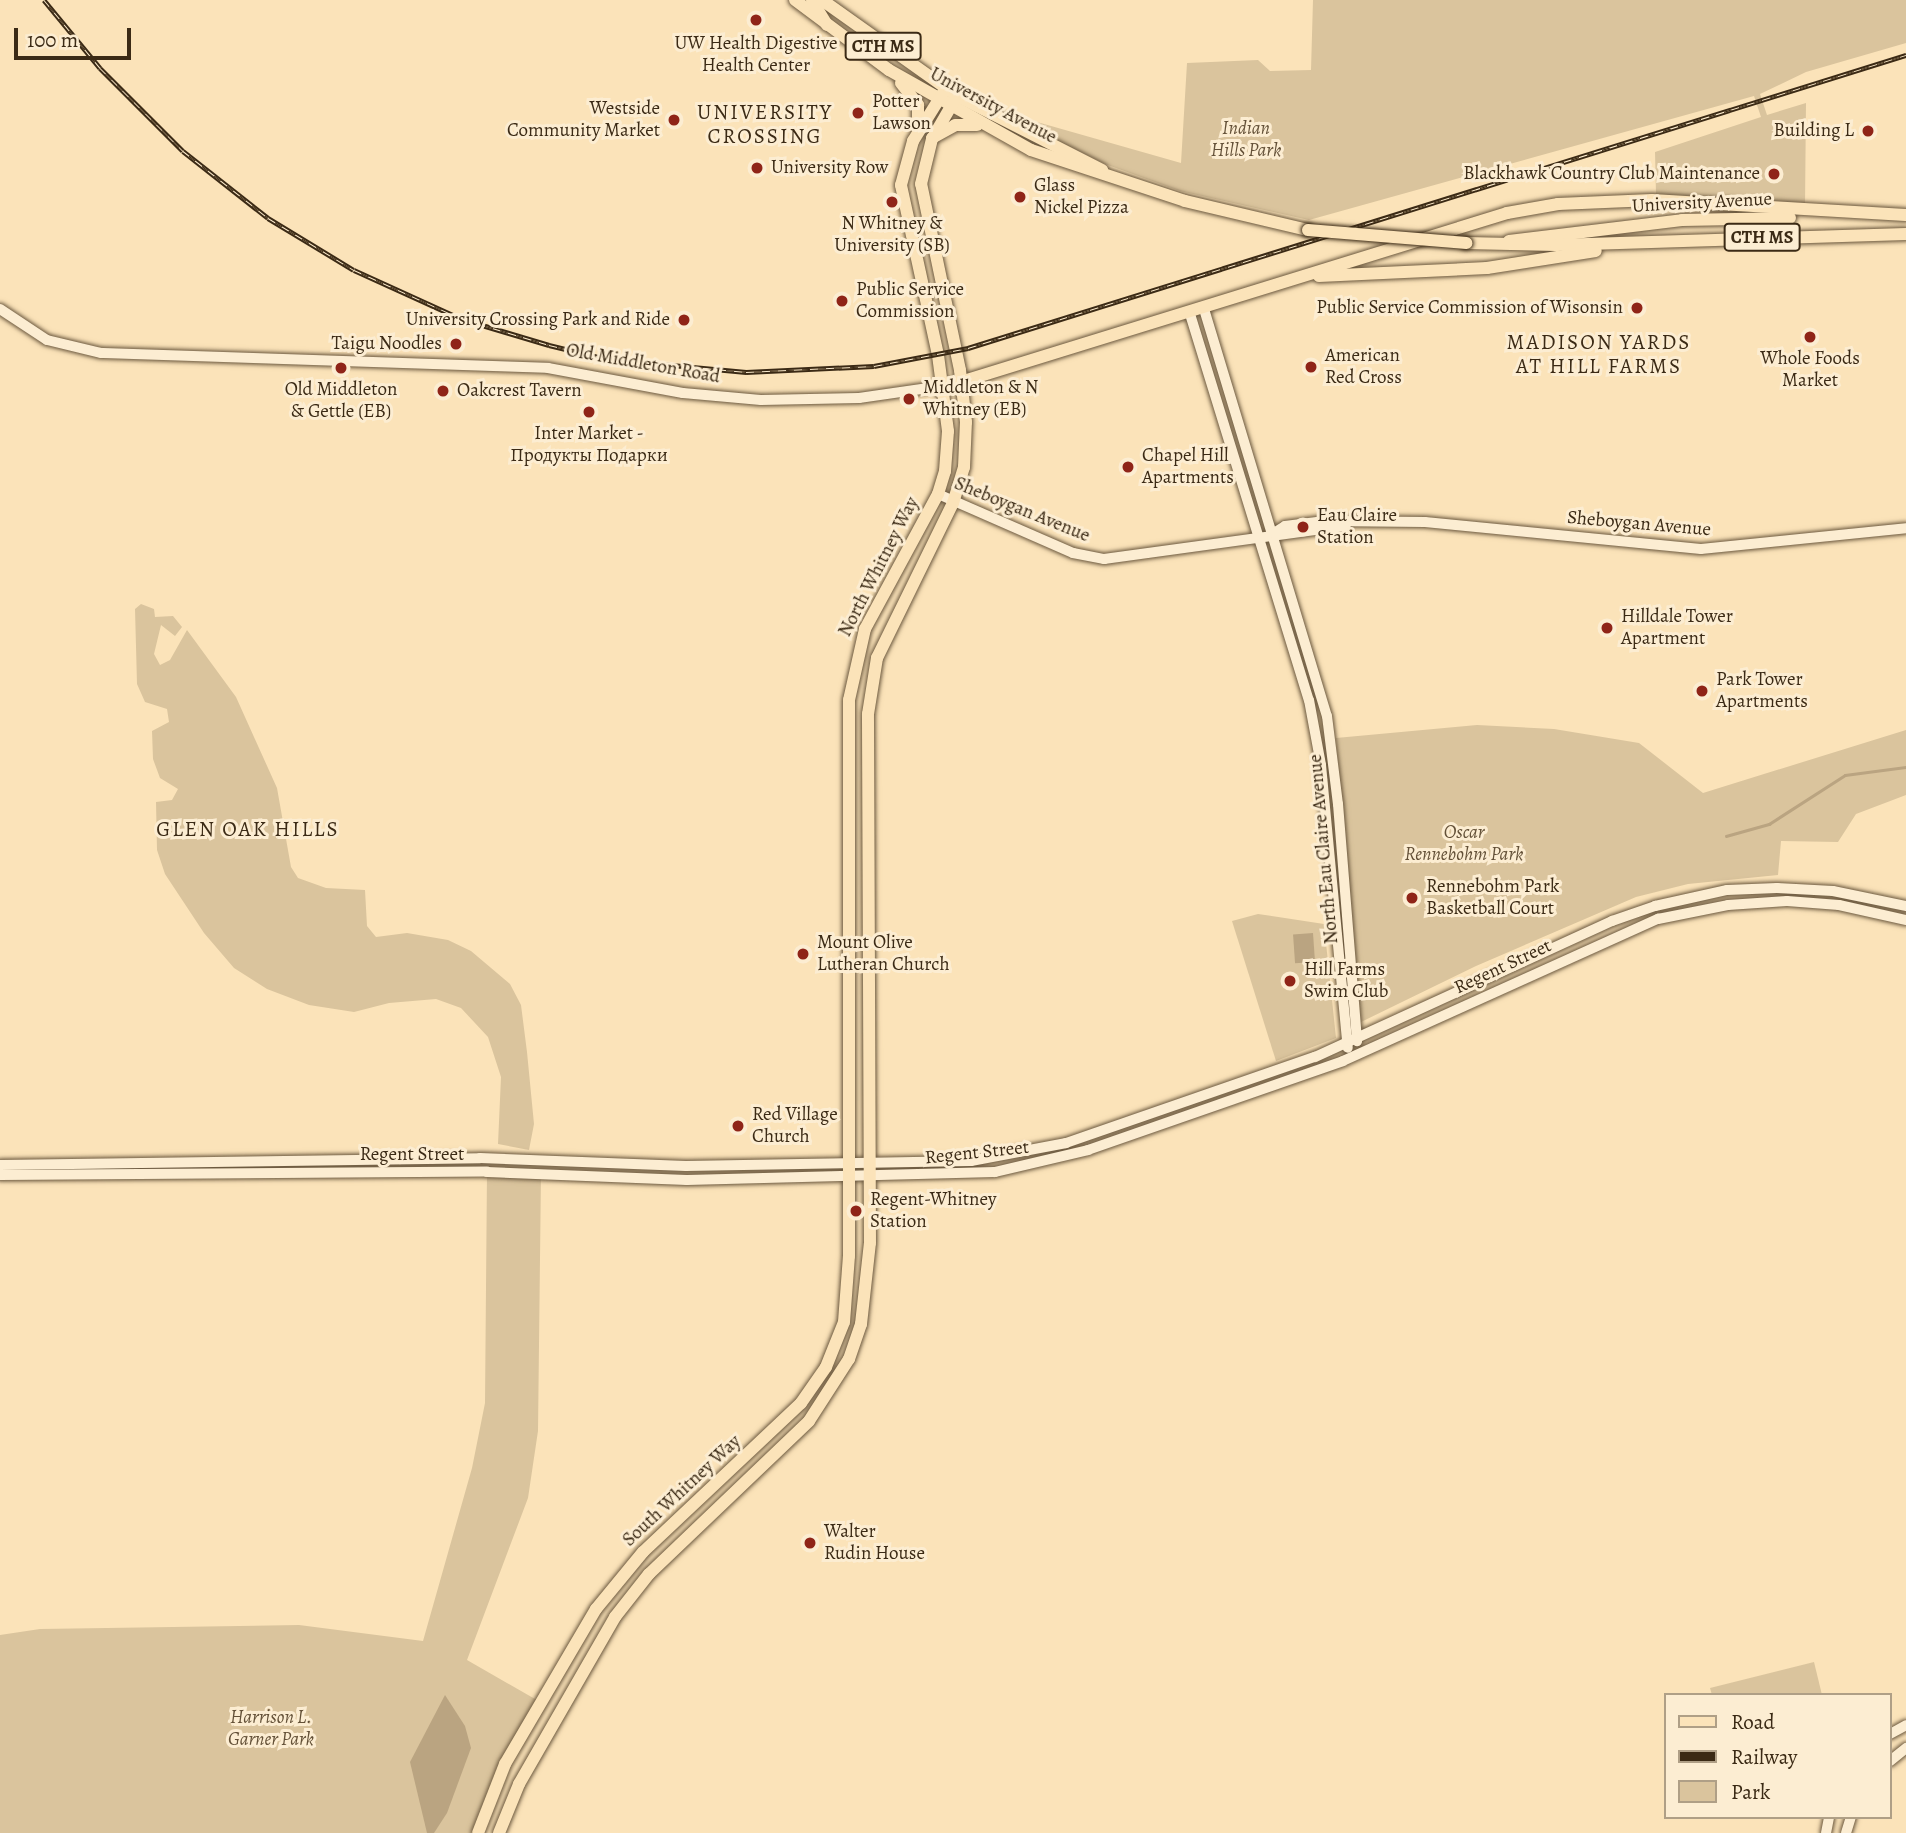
<!DOCTYPE html>
<meta charset="utf-8">
<style>
body{margin:0}
#map{position:relative;width:1906px;height:1833px;overflow:hidden;background:#fbe3b9;font-family:Alegreya,serif}
div>[style]{position:absolute}
[style*='--x']{left:calc(var(--x)*1px);top:calc(var(--y)*1px);width:calc(var(--w)*1px);rotate:calc(var(--a)*1deg)}
.green>*{inset:0;background:#dac49d}
.water>*{inset:0;background:#baa481;transform-origin:0 0}
.stream>*{height:2.5px;margin:-1.25px;padding:0 1.25px;transform-origin:1.25px;border-radius:1.25px;background:#baa481}
.roads{filter:drop-shadow(0 0 2px #6b583e) drop-shadow(0 0 2px #6b583e)}
.minor>*{height:10px;margin:-5px;padding:0 5px;transform-origin:5px;border-radius:5px;background:#fcedd2}
.major>*{height:12px;margin:-6px;padding:0 6px;transform-origin:6px;border-radius:6px;background:#fbe3b9}
.rail>*{height:5px;margin-top:-2.5px;transform-origin:0;background:repeating-linear-gradient(90deg,#fcedd2 0 8px,#3b2a15 0 16px);box-sizing:border-box;border-block:2px solid #3b2a15}
.bridges{filter:drop-shadow(0 0 2px #3b2a15) drop-shadow(0 0 2px #3b2a15)}
.major-bridge>*{height:12px;margin:-6px;padding:0 6px;transform-origin:6px;border-radius:6px;background:#fbe3b9}
.dots>*{width:19px;height:19px;translate:-50% -50%;box-sizing:border-box;border:4px solid #fcedd2;border-radius:50%}
span{translate:-50% -50%;white-space:nowrap;text-align:center;line-height:1.15;-webkit-text-stroke:6px #fcedd2;paint-order:stroke}
.shield-label span{padding:2px 5px;background:#fcedd2;border:2px solid;border-radius:5px;-webkit-text-stroke-width:0}
.shield-label{font-size:18px;color:#3b2a15;font-weight:700}
.poi-label{font-size:19px;color:#3b2a15}
.left{translate:0 -50%;text-align:left}
.right{translate:-100% -50%;text-align:right}
.street-label{font-size:19px;color:#3b2a15}
.park-label{font-size:19px;color:#635037;font-style:italic}
.neighbourhood-label{font-size:21px;color:#3b2a15;letter-spacing:2px}
.legend{position:absolute;left:1664px;top:1693px;width:228px;height:126px;box-sizing:border-box;background:#fcedd2;border:2px solid #af9f86;margin:0;padding:9px 12px;list-style:none;font-size:21px;color:#3b2a15}
.legend li{display:flex;align-items:center;gap:14px;height:35px}
.legend b{width:35px;border:2px solid #af9f86}
.scale{position:absolute;left:14px;top:28px;width:117px;height:32px;box-sizing:border-box;border:4px solid #3b2a15;border-top:0;padding-left:9px;font-size:21px;line-height:24px;white-space:nowrap;color:#3b2a15;-webkit-text-stroke:5px #fcedd2;paint-order:stroke}
</style>
<div id="map">
<div class="green">
<i style="clip-path:polygon(1313px 0,1906px 0,1906px 43px,1806px 72px,1760px 94px,1767px 115px,1806px 103px,1805px 206px,1656px 194px,1655px 152px,1761px 117px,1754px 96px,1309px 220px,1180px 191px,1105px 164px,1034px 129px,1037px 122px,1181px 163px,1187px 63px,1258px 60px,1270px 71px,1311px 70px)"></i>
<i style="clip-path:polygon(141px 604px,154px 609px,155px 617px,173px 616px,182px 627px,175px 636px,161px 625px,154px 654px,160px 665px,170px 660px,187px 630px,236px 697px,277px 788px,291px 867px,298px 878px,326px 888px,365px 890px,367px 926px,376px 937px,407px 933px,448px 940px,471px 951px,510px 984px,521px 1005px,527px 1052px,534px 1124px,529px 1150px,498px 1144px,501px 1077px,488px 1037px,461px 1008px,436px 999px,389px 1003px,354px 1012px,309px 1005px,267px 989px,234px 968px,204px 933px,165px 874px,157px 850px,156px 802px,172px 800px,178px 789px,160px 778px,153px 759px,152px 731px,169px 722px,167px 709px,145px 702px,137px 684px,135px 609px)"></i>
<i style="clip-path:polygon(1477px 725px,1554px 729px,1639px 743px,1703px 793px,1906px 730px,1906px 795px,1856px 814px,1838px 842px,1781px 841px,1778px 875px,1688px 884px,1636px 897px,1476px 966px,1361px 1022px,1336px 738px)"></i>
<i style="clip-path:polygon(1258px 914px,1324px 924px,1336px 1038px,1276px 1061px,1232px 921px)"></i>
<i style="clip-path:polygon(487px 1172px,541px 1173px,538px 1431px,528px 1498px,467px 1660px,542px 1703px,505px 1764px,478px 1833px,0 1833px,0 1635px,40px 1629px,299px 1625px,423px 1641px,472px 1468px,485px 1403px)"></i>
<i style="clip-path:polygon(1814px 1662px,1822px 1695px,1712px 1695px,1710px 1688px)"></i>
</div>
<div class="water">
<i style="left:1313px;top:933px;width:29px;height:20px;rotate:86deg"></i>
<i style="clip-path:polygon(445px 1695px,465px 1726px,471px 1748px,447px 1813px,434px 1833px,427px 1833px,410px 1762px)"></i>
</div>
<div class="stream">
<i style="--x:1726;--y:836;--w:45;--a:-15.6"></i>
<i style="--x:1769;--y:824;--w:90;--a:-32.8"></i>
<i style="--x:1845;--y:775;--w:62;--a:-7.5"></i>
</div>
<div class="roads">
<div class="minor">
<i style="--x:0;--y:309;--w:56;--a:33.4"></i>
<i style="--x:47;--y:340;--w:56;--a:13.5"></i>
<i style="--x:101;--y:353;--w:447;--a:1.9"></i>
<i style="--x:548;--y:368;--w:137;--a:10.5"></i>
<i style="--x:683;--y:393;--w:78;--a:5.1"></i>
<i style="--x:761;--y:400;--w:98;--a:-1.2"></i>
<i style="--x:859;--y:398;--w:84;--a:-8.2"></i>
<i style="--x:1204;--y:309;--w:425;--a:73.2"></i>
<i style="--x:1327;--y:716;--w:89;--a:82.9"></i>
<i style="--x:1338;--y:804;--w:238;--a:85.4"></i>
<i style="--x:1190;--y:314;--w:404;--a:72.9"></i>
<i style="--x:1309;--y:700;--w:66;--a:79.5"></i>
<i style="--x:1321;--y:765;--w:284;--a:84.6"></i>
<i style="--x:938;--y:494;--w:147;--a:23.6"></i>
<i style="--x:1073;--y:553;--w:32;--a:11"></i>
<i style="--x:1104;--y:559;--w:244;--a:-7.8"></i>
<i style="--x:1274;--y:533;--w:13;--a:-32"></i>
<i style="--x:1285;--y:526;--w:40;--a:-7.1"></i>
<i style="--x:1325;--y:521;--w:100;--a:0.6"></i>
<i style="--x:1425;--y:522;--w:277;--a:5.6"></i>
<i style="--x:1701;--y:549;--w:206;--a:-5.8"></i>
<i style="--x:0;--y:1165;--w:480;--a:-0.8"></i>
<i style="--x:480;--y:1158;--w:206;--a:2.2"></i>
<i style="--x:686;--y:1166;--w:285;--a:-1"></i>
<i style="--x:971;--y:1161;--w:97;--a:-10.7"></i>
<i style="--x:1066;--y:1143;--w:263;--a:-19.1"></i>
<i style="--x:1315;--y:1057;--w:327;--a:-24.6"></i>
<i style="--x:1612;--y:921;--w:46;--a:-19.2"></i>
<i style="--x:1655;--y:906;--w:74;--a:-12.5"></i>
<i style="--x:1727;--y:890;--w:50;--a:-2.3"></i>
<i style="--x:1777;--y:888;--w:56;--a:3.1"></i>
<i style="--x:1833;--y:891;--w:75;--a:11.6"></i>
<i style="--x:0;--y:1175;--w:487;--a:-0.4"></i>
<i style="--x:487;--y:1172;--w:200;--a:2.3"></i>
<i style="--x:687;--y:1180;--w:308;--a:-1.5"></i>
<i style="--x:995;--y:1172;--w:96;--a:-13.3"></i>
<i style="--x:1088;--y:1150;--w:270;--a:-19.2"></i>
<i style="--x:1343;--y:1061;--w:346;--a:-24.3"></i>
<i style="--x:1658;--y:919;--w:71;--a:-11.3"></i>
<i style="--x:1728;--y:905;--w:59;--a:-3.9"></i>
<i style="--x:1787;--y:901;--w:52;--a:4.4"></i>
<i style="--x:1839;--y:905;--w:69;--a:12.6"></i>
<i style="--x:1890;--y:1734;--w:18;--a:-29"></i>
<i style="--x:1890;--y:1761;--w:21;--a:-39"></i>
<i style="--x:1826;--y:1833;--w:16;--a:-79"></i>
<i style="--x:1846;--y:1833;--w:17;--a:-73"></i>
</div>
<div class="major">
<i style="--x:795;--y:0;--w:117;--a:36.7"></i>
<i style="--x:889;--y:70;--w:163;--a:29.4"></i>
<i style="--x:1031;--y:150;--w:162;--a:18.3"></i>
<i style="--x:1185;--y:201;--w:126;--a:13.3"></i>
<i style="--x:812;--y:0;--w:29;--a:59"></i>
<i style="--x:822;--y:0;--w:166;--a:35.4"></i>
<i style="--x:957;--y:96;--w:163;--a:27"></i>
<i style="--x:901;--y:83;--w:28;--a:52"></i>
<i style="--x:918;--y:105;--w:24;--a:90"></i>
<i style="--x:932;--y:138;--w:26;--a:-29"></i>
<i style="--x:955;--y:125;--w:22;--a:0"></i>
<i style="--x:1509;--y:241;--w:174;--a:-6.9"></i>
<i style="--x:1682;--y:220;--w:108;--a:-1.1"></i>
<i style="--x:1466;--y:243;--w:90;--a:1.3"></i>
<i style="--x:1556;--y:245;--w:350;--a:-1.8"></i>
<i style="--x:1319;--y:276;--w:168;--a:-2.7"></i>
<i style="--x:1487;--y:268;--w:110;--a:-8.9"></i>
<i style="--x:954;--y:384;--w:579;--a:-17.18"></i>
<i style="--x:1507;--y:213;--w:52;--a:-10"></i>
<i style="--x:1558;--y:204;--w:94;--a:-2.4"></i>
<i style="--x:1652;--y:200;--w:254;--a:3.4"></i>
<i style="--x:478;--y:1833;--w:74;--a:-68.6"></i>
<i style="--x:505;--y:1764;--w:180;--a:-59.6"></i>
<i style="--x:596;--y:1609;--w:74;--a:-50.5"></i>
<i style="--x:643;--y:1552;--w:217;--a:-43.3"></i>
<i style="--x:801;--y:1403;--w:44;--a:-55.2"></i>
<i style="--x:826;--y:1367;--w:48;--a:-68.2"></i>
<i style="--x:844;--y:1322;--w:66;--a:-85.7"></i>
<i style="--x:849;--y:1256;--w:556;--a:-90"></i>
<i style="--x:849;--y:700;--w:73;--a:-77.3"></i>
<i style="--x:865;--y:629;--w:153;--a:-61.6"></i>
<i style="--x:938;--y:494;--w:24;--a:-73"></i>
<i style="--x:945;--y:471;--w:40;--a:-85.7"></i>
<i style="--x:948;--y:431;--w:77;--a:-97.5"></i>
<i style="--x:938;--y:355;--w:174;--a:-102.3"></i>
<i style="--x:901;--y:185;--w:46;--a:-74.7"></i>
<i style="--x:913;--y:141;--w:62;--a:-58.1"></i>
<i style="--x:499;--y:1833;--w:53;--a:-67.8"></i>
<i style="--x:519;--y:1784;--w:193;--a:-60.1"></i>
<i style="--x:615;--y:1617;--w:55;--a:-51.7"></i>
<i style="--x:649;--y:1574;--w:221;--a:-43.7"></i>
<i style="--x:809;--y:1421;--w:74;--a:-57.2"></i>
<i style="--x:849;--y:1359;--w:37;--a:-71"></i>
<i style="--x:861;--y:1324;--w:81;--a:-83.7"></i>
<i style="--x:870;--y:1243;--w:529;--a:-90.22"></i>
<i style="--x:868;--y:714;--w:57;--a:-80.9"></i>
<i style="--x:877;--y:658;--w:173;--a:-63.9"></i>
<i style="--x:953;--y:503;--w:38;--a:-73"></i>
<i style="--x:964;--y:467;--w:45;--a:-87.5"></i>
<i style="--x:966;--y:422;--w:52;--a:-96.6"></i>
<i style="--x:960;--y:370;--w:190;--a:-101.8"></i>
<i style="--x:921;--y:184;--w:46;--a:-76.3"></i>
<i style="--x:932;--y:139;--w:50;--a:-59.8"></i>
</div>
</div>
<div class="rail">
<i style="--x:44;--y:0;--w:88;--a:50.5"></i>
<i style="--x:100;--y:68;--w:117;--a:45"></i>
<i style="--x:183;--y:151;--w:108;--a:38.2"></i>
<i style="--x:268;--y:218;--w:100;--a:31.2"></i>
<i style="--x:354;--y:270;--w:119;--a:24.4"></i>
<i style="--x:462;--y:319;--w:91;--a:16.6"></i>
<i style="--x:549;--y:345;--w:60;--a:13.6"></i>
<i style="--x:607;--y:359;--w:140;--a:5.3"></i>
<i style="--x:746;--y:372;--w:128;--a:-2.7"></i>
<i style="--x:874;--y:366;--w:96;--a:-10.8"></i>
<i style="--x:968;--y:348;--w:983;--a:-17.35"></i>
</div>
<div class="bridges">
<div class="major-bridge">
<i style="--x:1308;--y:230;--w:159;--a:4.7"></i>
</div>
</div>
<div class="dots">
<i style="left:756px;top:20px;background:#8f2418"></i>
<i style="left:858px;top:113px;background:#8f2418"></i>
<i style="left:674px;top:120px;background:#8f2418"></i>
<i style="left:1868px;top:131px;background:#8f2418"></i>
<i style="left:757px;top:168px;background:#8f2418"></i>
<i style="left:1774px;top:174px;background:#8f2418"></i>
<i style="left:1020px;top:197px;background:#8f2418"></i>
<i style="left:892px;top:202px;background:#8f2418"></i>
<i style="left:842px;top:301px;background:#8f2418"></i>
<i style="left:1637px;top:308px;background:#8f2418"></i>
<i style="left:684px;top:320px;background:#8f2418"></i>
<i style="left:1810px;top:337px;background:#8f2418"></i>
<i style="left:456px;top:344px;background:#8f2418"></i>
<i style="left:1311px;top:367px;background:#8f2418"></i>
<i style="left:341px;top:368px;background:#8f2418"></i>
<i style="left:443px;top:391px;background:#8f2418"></i>
<i style="left:909px;top:399px;background:#8f2418"></i>
<i style="left:589px;top:412px;background:#8f2418"></i>
<i style="left:1128px;top:467px;background:#8f2418"></i>
<i style="left:1303px;top:527px;background:#8f2418"></i>
<i style="left:1607px;top:628px;background:#8f2418"></i>
<i style="left:1702px;top:691px;background:#8f2418"></i>
<i style="left:1412px;top:898px;background:#8f2418"></i>
<i style="left:803px;top:954px;background:#8f2418"></i>
<i style="left:1290px;top:981px;background:#8f2418"></i>
<i style="left:738px;top:1126px;background:#8f2418"></i>
<i style="left:856px;top:1211px;background:#8f2418"></i>
<i style="left:810px;top:1543px;background:#8f2418"></i>
</div>
<div class="shield-label">
<span style="left:883px;top:46px">CTH MS</span>
<span style="left:1762px;top:237px">CTH MS</span>
</div>
<div class="poi-label">
<span style="left:756px;top:55px">UW Health Digestive<br>Health Center</span>
<span class="left" style="left:872px;top:113px">Potter<br>Lawson</span>
<span class="right" style="left:660px;top:120px">Westside<br>Community Market</span>
<span class="right" style="left:1854px;top:131px">Building L</span>
<span class="left" style="left:771px;top:168px">University Row</span>
<span class="right" style="left:1760px;top:174px">Blackhawk Country Club Maintenance</span>
<span class="left" style="left:1034px;top:197px">Glass<br>Nickel Pizza</span>
<span style="left:892px;top:235px">N Whitney &amp;<br>University (SB)</span>
<span class="left" style="left:856px;top:301px">Public Service<br>Commission</span>
<span class="right" style="left:1623px;top:308px">Public Service Commission of Wisonsin</span>
<span class="right" style="left:670px;top:320px">University Crossing Park and Ride</span>
<span class="right" style="left:442px;top:344px">Taigu Noodles</span>
<span class="left" style="left:1325px;top:367px">American<br>Red Cross</span>
<span style="left:1810px;top:370px">Whole Foods<br>Market</span>
<span class="left" style="left:923px;top:399px">Middleton &amp; N<br>Whitney (EB)</span>
<span style="left:341px;top:401px">Old Middleton<br>&amp; Gettle (EB)</span>
<span class="left" style="left:457px;top:391px">Oakcrest Tavern</span>
<span style="left:589px;top:445px">Inter Market -<br>Продукты Подарки</span>
<span class="left" style="left:1142px;top:467px">Chapel Hill<br>Apartments</span>
<span class="left" style="left:1317px;top:527px">Eau Claire<br>Station</span>
<span class="left" style="left:1621px;top:628px">Hilldale Tower<br>Apartment</span>
<span class="left" style="left:1716px;top:691px">Park Tower<br>Apartments</span>
<span class="left" style="left:1426px;top:898px">Rennebohm Park<br>Basketball Court</span>
<span class="left" style="left:817px;top:954px">Mount Olive<br>Lutheran Church</span>
<span class="left" style="left:1304px;top:981px">Hill Farms<br>Swim Club</span>
<span class="left" style="left:752px;top:1126px">Red Village<br>Church</span>
<span class="left" style="left:870px;top:1211px">Regent-Whitney<br>Station</span>
<span class="left" style="left:824px;top:1543px">Walter<br>Rudin House</span>
</div>
<div class="street-label">
<span style="left:993px;top:106px;rotate:28deg">University Avenue</span>
<span style="left:1702px;top:203px;rotate:-3deg">University Avenue</span>
<span style="left:643px;top:364px;rotate:10deg">Old Middleton Road</span>
<span style="left:1022px;top:510px;rotate:22deg">Sheboygan Avenue</span>
<span style="left:1639px;top:524px;rotate:5deg">Sheboygan Avenue</span>
<span style="left:879px;top:567px;rotate:-63deg">North Whitney Way</span>
<span style="left:1324px;top:849px;rotate:-95deg">North Eau Claire Avenue</span>
<span style="left:1503px;top:967px;rotate:-25deg">Regent Street</span>
<span style="left:977px;top:1153px;rotate:-6deg">Regent Street</span>
<span style="left:412px;top:1155px">Regent Street</span>
<span style="left:682px;top:1491px;rotate:-43deg">South Whitney Way</span>
</div>
<div class="park-label">
<span style="left:1246px;top:140px">Indian<br>Hills Park</span>
<span style="left:1464px;top:844px">Oscar<br>Rennebohm Park</span>
<span style="left:271px;top:1729px">Harrison L.<br>Garner Park</span>
</div>
<div class="neighbourhood-label">
<span style="left:765px;top:124px">UNIVERSITY<br>CROSSING</span>
<span style="left:1599px;top:354px">MADISON YARDS<br>AT HILL FARMS</span>
<span style="left:248px;top:829px">GLEN OAK HILLS</span>
</div>
<ul class="legend">
<li><b style="height:9px;background:#fbe3b9"></b>Road</li>
<li><b style="height:9px;background:#3b2a15"></b>Railway</li>
<li><b style="height:19px;background:#dac49d"></b>Park</li>
</ul>
<div class="scale">100 m</div>
</div>
